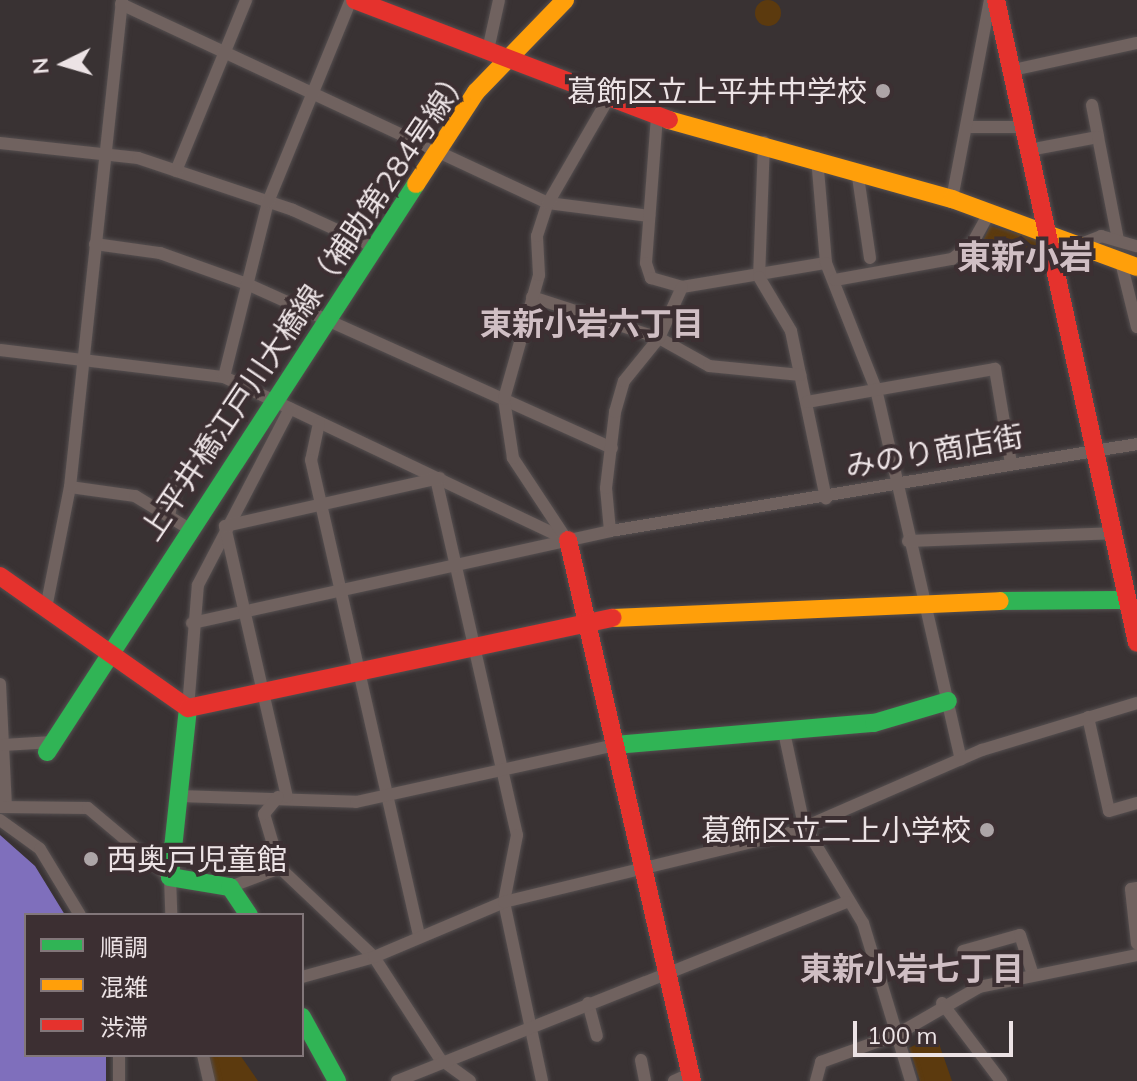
<!DOCTYPE html>
<meta charset="utf-8">
<style>
body{margin:0}
#map{position:relative;width:1137px;height:1081px;overflow:hidden;background:#393233;font-family:Mulish,"Noto Sans JP",sans-serif}
div>[style]{position:absolute}
[style*='--x']{left:calc(var(--x)*1px);top:calc(var(--y)*1px);width:calc(var(--w)*1px);rotate:calc(var(--a)*1deg)}
.green>*{inset:0;background:#5c3a0e}
.round{border-radius:50%}
.water>*{inset:0;background:#7f6fbc}
.roads{filter:drop-shadow(0 0 2px #554f50) drop-shadow(0 0 2px #554f50)}
.street>*{height:12px;margin:-6px;padding:0 6px;transform-origin:6px;border-radius:6px;background:#70625f}
.fast>*{height:18px;margin:-9px;padding:0 9px;transform-origin:9px;border-radius:9px;background:#30b455}
.slow>*{height:18px;margin:-9px;padding:0 9px;transform-origin:9px;border-radius:9px;background:#ff9f0a}
.jam>*{height:18px;margin:-9px;padding:0 9px;transform-origin:9px;border-radius:9px;background:#e5322d}
.dots>*{width:22px;height:22px;translate:-50% -50%;box-sizing:border-box;border:4px solid #3c2f32;border-radius:50%}
span{translate:-50% -50%;white-space:nowrap;text-align:center;line-height:1.15;-webkit-text-stroke:8px #3c2f32;paint-order:stroke}
.poi-label{font-size:30px;color:#ece3e5}
.right{translate:-100% -50%;text-align:right}
.left{translate:0 -50%;text-align:left}
.street-label{font-size:30px;color:#ece3e5}
.neighbourhood-label{font-size:32px;color:#d0bfc4;font-weight:700}
.quarter-label{font-size:34px;color:#d0bfc4;font-weight:700}
.legend{position:absolute;left:24px;top:913px;width:280px;height:144px;box-sizing:border-box;background:#3c2f32;border:2px solid #82777a;margin:0;padding:10px 14px;list-style:none;font-size:24px;color:#ece3e5}
.legend li{display:flex;align-items:center;gap:16px;height:40px}
.legend b{width:40px;border:2px solid #82777a}
.north{position:absolute;left:24px;top:24px;width:80px;height:80px;-webkit-text-stroke:6px #3c2f32;paint-order:stroke;rotate:265deg;font-size:22px;font-weight:700;line-height:32px;text-align:center;color:#ece3e5}
.north::after{content:'';display:block;margin:auto;width:28px;height:36px;background:#ece3e5;clip-path:polygon(50% 0,100% 100%,50% 72%,0 100%)}
.scale{position:absolute;left:853px;top:1021px;width:160px;height:36px;box-sizing:border-box;border:4px solid #ece3e5;border-top:0;padding-left:10px;font-size:24px;line-height:28px;white-space:nowrap;color:#ece3e5;-webkit-text-stroke:6px #3c2f32;paint-order:stroke}
</style>
<div id="map">
<div class="green">
<i class="round" style="left:755px;top:0;width:26px;height:26px"></i>
<i style="clip-path:polygon(990px 226px,1043px 240px,1044px 249px,976px 256px)"></i>
<i style="clip-path:polygon(936px 1035px,952px 1081px,920px 1081px,909px 1048px)"></i>
<i style="clip-path:polygon(207px 1055px,240px 1055px,258px 1081px,213px 1081px)"></i>
</div>
<div class="water">
<i style="clip-path:polygon(0 835px,35px 866px,65px 915px,26px 915px,26px 1055px,106px 1055px,106px 1081px,0 1081px)"></i>
</div>
<div class="roads">
<div class="street">
<i style="--x:121;--y:4;--w:471;--a:25"></i>
<i style="--x:548;--y:203;--w:102;--a:7.3"></i>
<i style="--x:488;--y:50;--w:51;--a:-77.6"></i>
<i style="--x:1013;--y:70;--w:127;--a:-12.3"></i>
<i style="--x:1092;--y:105;--w:33;--a:79"></i>
<i style="--x:657;--y:116;--w:147;--a:94.3"></i>
<i style="--x:646;--y:263;--w:16;--a:72"></i>
<i style="--x:651;--y:278;--w:32;--a:16"></i>
<i style="--x:682;--y:287;--w:146;--a:-9.5"></i>
<i style="--x:966;--y:127;--w:57;--a:0"></i>
<i style="--x:764;--y:142;--w:135;--a:92.1"></i>
<i style="--x:759;--y:277;--w:63;--a:59.3"></i>
<i style="--x:791;--y:331;--w:171;--a:78.2"></i>
<i style="--x:0;--y:143;--w:139;--a:6.2"></i>
<i style="--x:138;--y:158;--w:163;--a:18.5"></i>
<i style="--x:293;--y:210;--w:87;--a:24.5"></i>
<i style="--x:1029;--y:150;--w:70;--a:-10.7"></i>
<i style="--x:1098;--y:137;--w:105;--a:79"></i>
<i style="--x:817;--y:158;--w:105;--a:85.1"></i>
<i style="--x:826;--y:263;--w:136;--a:68.4"></i>
<i style="--x:876;--y:389;--w:380;--a:77.1"></i>
<i style="--x:857;--y:170;--w:89;--a:81.6"></i>
<i style="--x:176;--y:171;--w:185;--a:-67.7"></i>
<i style="--x:952;--y:199;--w:203;--a:-79.2"></i>
<i style="--x:95;--y:244;--w:66;--a:7.9"></i>
<i style="--x:160;--y:253;--w:92;--a:19.6"></i>
<i style="--x:247;--y:284;--w:400;--a:24.2"></i>
<i style="--x:1078;--y:245;--w:25;--a:-21"></i>
<i style="--x:1101;--y:236;--w:37;--a:16"></i>
<i style="--x:1121;--y:262;--w:67;--a:76.2"></i>
<i style="--x:835;--y:280;--w:119;--a:-10.2"></i>
<i style="--x:952;--y:259;--w:25;--a:-37"></i>
<i style="--x:972;--y:244;--w:38;--a:-61"></i>
<i style="--x:532;--y:297;--w:133;--a:17.9"></i>
<i style="--x:659;--y:338;--w:57;--a:29.2"></i>
<i style="--x:709;--y:366;--w:92;--a:5.6"></i>
<i style="--x:0;--y:350;--w:226;--a:6.9"></i>
<i style="--x:224;--y:377;--w:381;--a:25.4"></i>
<i style="--x:224;--y:377;--w:180;--a:-75.9"></i>
<i style="--x:268;--y:202;--w:218;--a:-67.7"></i>
<i style="--x:807;--y:402;--w:191;--a:-10"></i>
<i style="--x:995;--y:369;--w:96;--a:80.4"></i>
<i style="--x:319;--y:423;--w:38;--a:102"></i>
<i style="--x:311;--y:460;--w:489;--a:77.2"></i>
<i style="--x:437;--y:483;--w:361;--a:77.2"></i>
<i style="--x:517;--y:835;--w:68;--a:101"></i>
<i style="--x:504;--y:902;--w:183;--a:78"></i>
<i style="--x:70;--y:487;--w:66;--a:7.9"></i>
<i style="--x:135;--y:496;--w:62;--a:31.1"></i>
<i style="--x:169;--y:516;--w:33;--a:-78"></i>
<i style="--x:610;--y:531;--w:43;--a:-95.3"></i>
<i style="--x:606;--y:488;--w:77;--a:-83.2"></i>
<i style="--x:615;--y:412;--w:32;--a:-74"></i>
<i style="--x:624;--y:381;--w:55;--a:-50.9"></i>
<i style="--x:659;--y:338;--w:56;--a:-65.7"></i>
<i style="--x:565;--y:537;--w:95;--a:-123.4"></i>
<i style="--x:513;--y:458;--w:60;--a:-98.7"></i>
<i style="--x:504;--y:399;--w:129;--a:-74.2"></i>
<i style="--x:539;--y:275;--w:39;--a:-93"></i>
<i style="--x:537;--y:236;--w:35;--a:-72"></i>
<i style="--x:548;--y:203;--w:120;--a:-60"></i>
<i style="--x:908;--y:541;--w:204;--a:-2.2"></i>
<i style="--x:46;--y:608;--w:123;--a:-78.8"></i>
<i style="--x:70;--y:487;--w:490;--a:-83.9"></i>
<i style="--x:192;--y:623;--w:428;--a:-12.4"></i>
<i style="--x:610;--y:531;--w:534;--a:-9.37"></i>
<i style="--x:0;--y:684;--w:123;--a:87.2"></i>
<i style="--x:188;--y:708;--w:123;--a:-85.4"></i>
<i style="--x:198;--y:585;--w:199;--a:-62.5"></i>
<i style="--x:1088;--y:717;--w:96;--a:77.4"></i>
<i style="--x:1109;--y:811;--w:29;--a:-16"></i>
<i style="--x:784;--y:732;--w:95;--a:77.9"></i>
<i style="--x:804;--y:825;--w:114;--a:59"></i>
<i style="--x:863;--y:923;--w:165;--a:73.1"></i>
<i style="--x:3;--y:745;--w:50;--a:-3.4"></i>
<i style="--x:179;--y:796;--w:177;--a:1.9"></i>
<i style="--x:356;--y:802;--w:265;--a:-12.4"></i>
<i style="--x:287;--y:797;--w:278;--a:-102.9"></i>
<i style="--x:225;--y:526;--w:220;--a:-12.6"></i>
<i style="--x:0;--y:807;--w:88;--a:0.7"></i>
<i style="--x:88;--y:808;--w:107;--a:40.1"></i>
<i style="--x:170;--y:877;--w:38;--a:88"></i>
<i style="--x:0;--y:820;--w:49;--a:35.9"></i>
<i style="--x:40;--y:849;--w:77;--a:58.8"></i>
<i style="--x:280;--y:868;--w:129;--a:43.4"></i>
<i style="--x:374;--y:957;--w:121;--a:57.1"></i>
<i style="--x:440;--y:1059;--w:37;--a:36"></i>
<i style="--x:230;--y:887;--w:53;--a:-20.8"></i>
<i style="--x:280;--y:868;--w:56;--a:-106.5"></i>
<i style="--x:264;--y:814;--w:22;--a:-51"></i>
<i style="--x:1137;--y:888;--w:6;--a:171"></i>
<i style="--x:1131;--y:889;--w:55;--a:83.8"></i>
<i style="--x:963;--y:951;--w:59;--a:-15.7"></i>
<i style="--x:1020;--y:935;--w:38;--a:72"></i>
<i style="--x:302;--y:977;--w:75;--a:-15.5"></i>
<i style="--x:374;--y:957;--w:141;--a:-22.9"></i>
<i style="--x:504;--y:902;--w:297;--a:-13.6"></i>
<i style="--x:793;--y:832;--w:206;--a:-23.5"></i>
<i style="--x:982;--y:750;--w:162;--a:-16.9"></i>
<i style="--x:588;--y:1003;--w:34;--a:75"></i>
<i style="--x:942;--y:1003;--w:98;--a:52.9"></i>
<i style="--x:203;--y:1055;--w:27;--a:77"></i>
<i style="--x:641;--y:1060;--w:21;--a:79"></i>
<i style="--x:119;--y:1081;--w:26;--a:-90"></i>
<i style="--x:397;--y:1081;--w:484;--a:-21.7"></i>
<i style="--x:674;--y:1081;--w:17;--a:-24"></i>
<i style="--x:816;--y:1081;--w:20;--a:-75"></i>
<i style="--x:821;--y:1062;--w:80;--a:-19.8"></i>
<i style="--x:896;--y:1035;--w:96;--a:-30"></i>
<i style="--x:979;--y:987;--w:161;--a:-11.4"></i>
</div>
<div class="fast">
<i style="--x:1000;--y:601;--w:127;--a:-0.5"></i>
<i style="--x:188;--y:708;--w:170;--a:96.1"></i>
<i style="--x:170;--y:877;--w:61;--a:9.5"></i>
<i style="--x:230;--y:887;--w:34;--a:56"></i>
<i style="--x:615;--y:745;--w:260;--a:-4.9"></i>
<i style="--x:874;--y:723;--w:77;--a:-16.6"></i>
<i style="--x:47;--y:752;--w:677;--a:-56.99"></i>
<i style="--x:302;--y:1017;--w:73;--a:61.3"></i>
</div>
<div class="slow">
<i style="--x:669;--y:120;--w:294;--a:15.6"></i>
<i style="--x:952;--y:199;--w:197;--a:20.2"></i>
<i style="--x:416;--y:184;--w:110;--a:-56.9"></i>
<i style="--x:476;--y:92;--w:128;--a:-45.9"></i>
<i style="--x:613;--y:618;--w:387;--a:-2.5"></i>
</div>
<div class="jam">
<i style="--x:355;--y:0;--w:336;--a:20.9"></i>
<i style="--x:996;--y:0;--w:658;--a:77.63"></i>
<i style="--x:568;--y:540;--w:555;--a:77.09"></i>
<i style="--x:0;--y:576;--w:230;--a:35.1"></i>
<i style="--x:188;--y:708;--w:434;--a:-12"></i>
</div>
</div>
<div class="dots">
<i style="left:883px;top:91px;background:#ada5a7"></i>
<i style="left:987px;top:830px;background:#ada5a7"></i>
<i style="left:91px;top:859px;background:#ada5a7"></i>
</div>
<div class="poi-label">
<span class="right" style="left:867px;top:91px">葛飾区立上平井中学校</span>
<span class="right" style="left:971px;top:830px">葛飾区立二上小学校</span>
<span class="left" style="left:107px;top:859px">西奥戸児童館</span>
</div>
<div class="street-label">
<span style="left:305px;top:303px;rotate:-56deg">上平井橋江戸川大橋線（補助第284号線）</span>
<span style="left:934px;top:451px;rotate:-10deg">みのり商店街</span>
</div>
<div class="neighbourhood-label">
<span style="left:592px;top:323px">東新小岩六丁目</span>
<span style="left:912px;top:968px">東新小岩七丁目</span>
</div>
<div class="quarter-label">
<span style="left:1025px;top:257px">東新小岩</span>
</div>
<ul class="legend">
<li><b style="height:10px;background:#30b455"></b>順調</li>
<li><b style="height:10px;background:#ff9f0a"></b>混雑</li>
<li><b style="height:10px;background:#e5322d"></b>渋滞</li>
</ul>
<div class="north">N</div>
<div class="scale">100 m</div>
</div>
